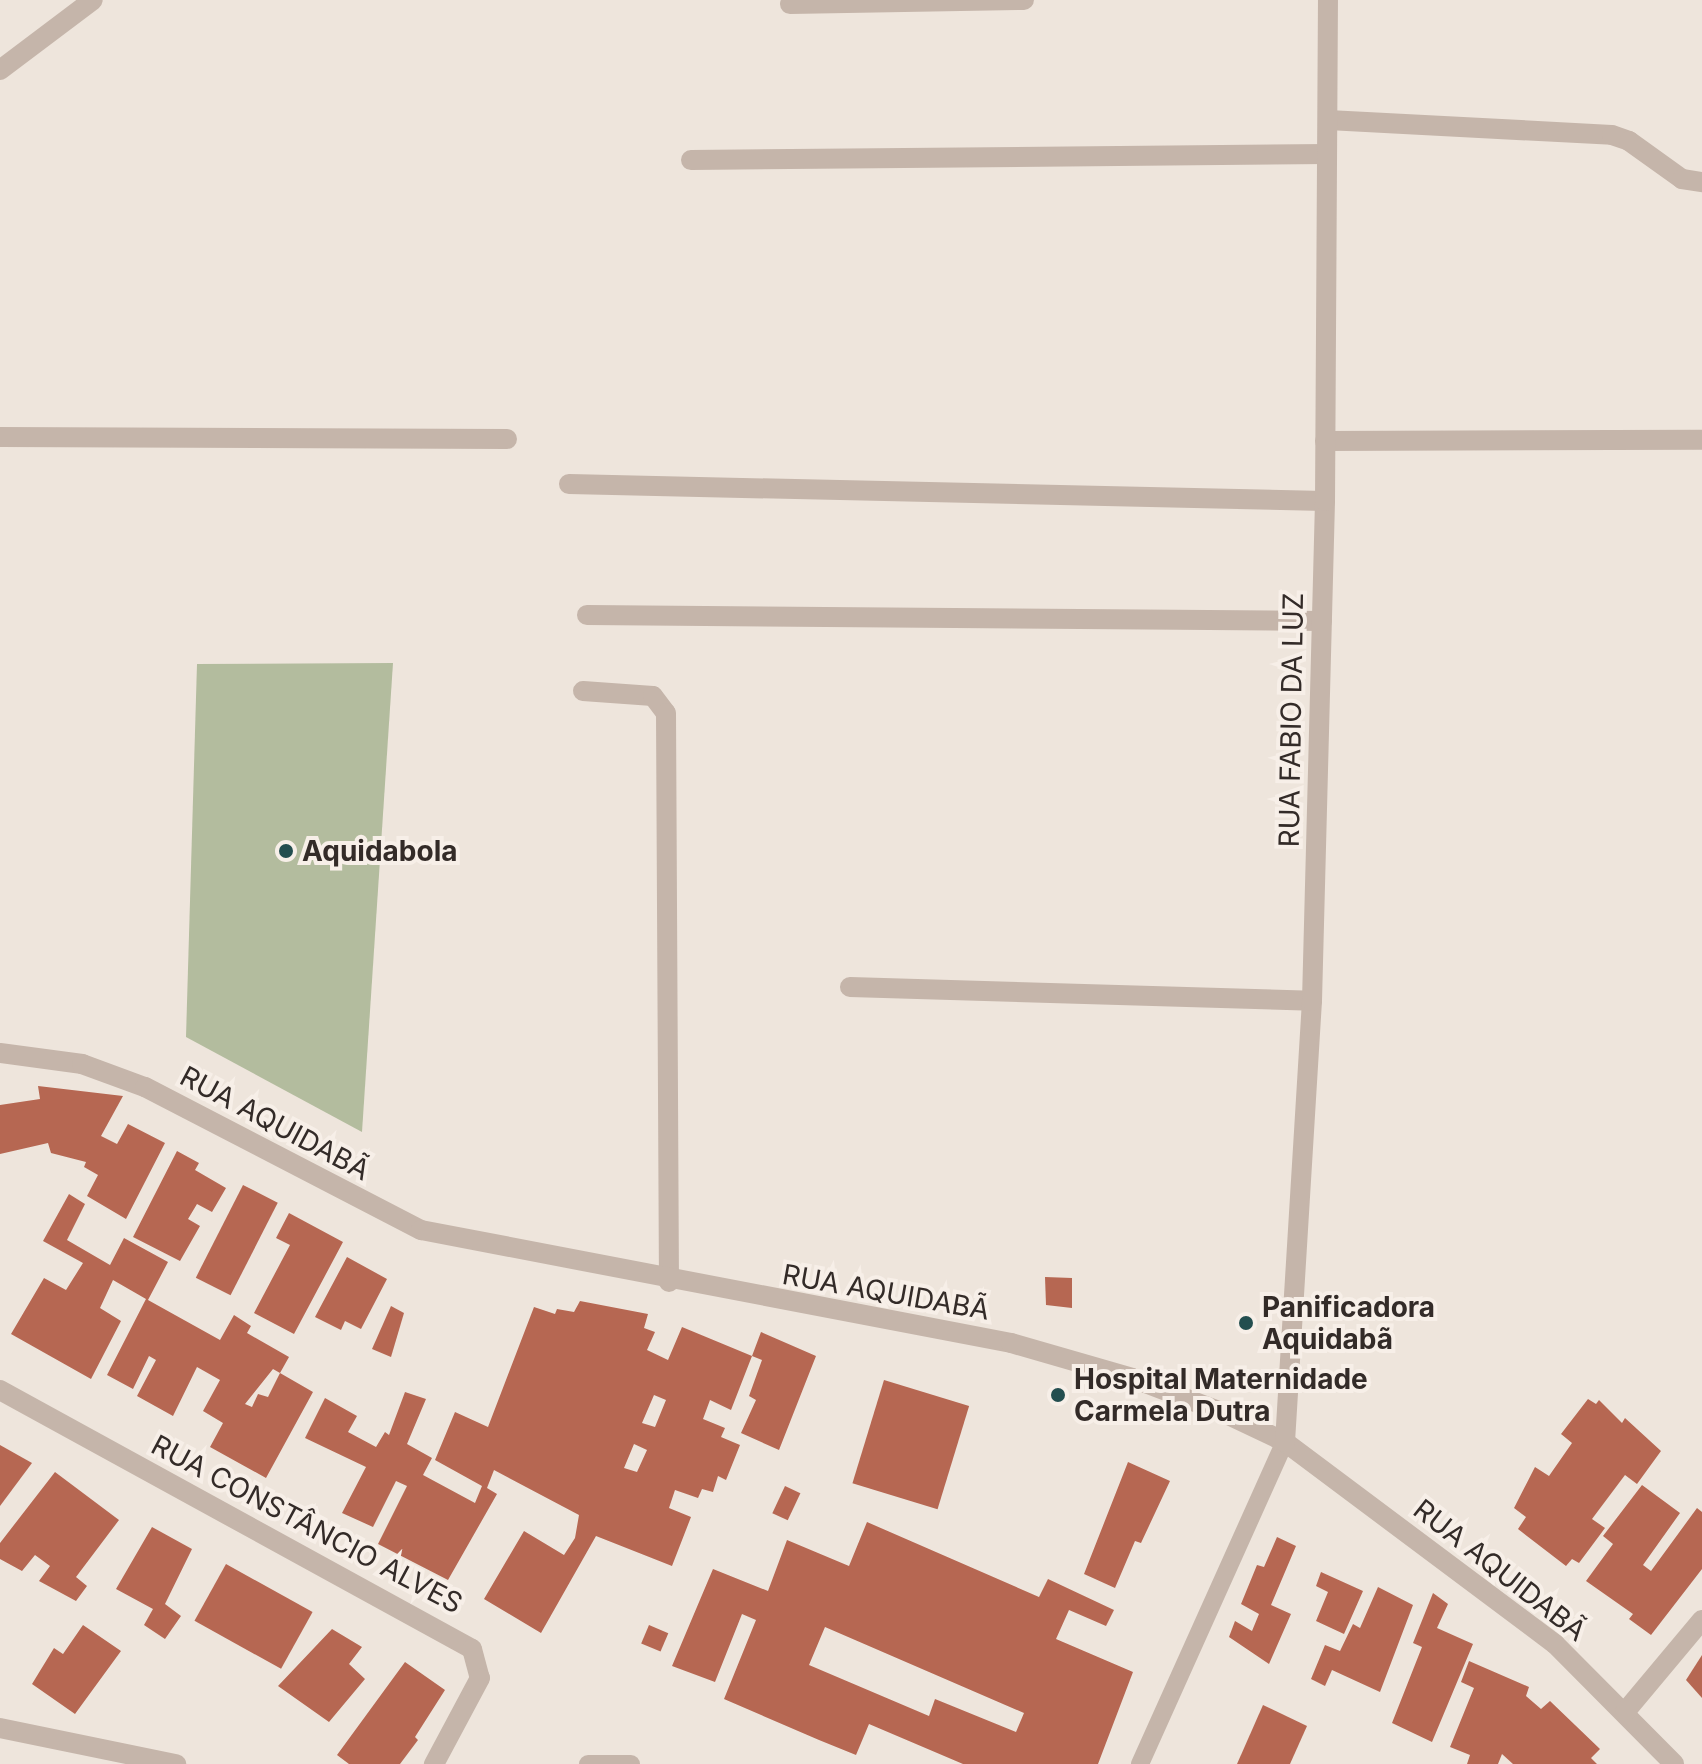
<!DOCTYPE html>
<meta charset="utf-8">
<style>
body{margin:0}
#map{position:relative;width:1702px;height:1764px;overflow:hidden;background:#eee5dc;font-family:Inter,sans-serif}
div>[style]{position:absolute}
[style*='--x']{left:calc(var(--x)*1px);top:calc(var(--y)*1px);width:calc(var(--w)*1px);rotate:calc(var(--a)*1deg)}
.green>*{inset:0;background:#b3bc9e}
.building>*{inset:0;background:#b66752;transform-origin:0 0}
.service>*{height:18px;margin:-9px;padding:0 9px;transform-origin:9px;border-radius:9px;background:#c5b5aa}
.minor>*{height:20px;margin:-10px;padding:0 10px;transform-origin:10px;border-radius:10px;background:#c5b5aa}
.dots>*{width:22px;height:22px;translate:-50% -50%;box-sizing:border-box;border:4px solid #f7efe8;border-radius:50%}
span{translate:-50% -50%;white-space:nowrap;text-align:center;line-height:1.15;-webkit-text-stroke:8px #f7efe8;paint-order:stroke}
.street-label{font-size:28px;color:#332b28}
.poi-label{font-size:28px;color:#332b28;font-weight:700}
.left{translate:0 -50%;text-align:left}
</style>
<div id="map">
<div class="green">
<i style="clip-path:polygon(393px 663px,362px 1132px,186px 1037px,197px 664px)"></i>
</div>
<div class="building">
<i style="clip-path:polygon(38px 1086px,123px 1096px,101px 1136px,117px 1144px,128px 1124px,165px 1143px,126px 1219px,87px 1196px,98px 1175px,84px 1167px,86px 1162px,51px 1153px,48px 1143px,0 1154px,0 1105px,40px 1099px)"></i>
<i style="clip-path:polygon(177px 1151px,199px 1163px,195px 1170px,226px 1188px,212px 1212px,197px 1204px,188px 1219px,200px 1226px,180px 1261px,133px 1237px)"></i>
<i style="left:243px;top:1185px;width:39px;height:104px;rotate:27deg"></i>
<i style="clip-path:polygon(evenodd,69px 1194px,85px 1204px,67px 1240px,110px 1265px,124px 1238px,168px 1262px,148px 1300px,220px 1340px,234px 1315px,251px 1326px,247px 1333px,289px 1357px,280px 1373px,313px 1392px,266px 1478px,210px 1447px,223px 1423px,203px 1411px,220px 1380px,197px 1367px,173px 1416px,137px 1396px,156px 1360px,149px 1356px,133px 1389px,107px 1375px,146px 1299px,113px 1280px,100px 1308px,121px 1321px,91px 1379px,11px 1334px,44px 1278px,66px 1290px,83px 1263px,43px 1241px,69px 1194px,273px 1369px,280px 1373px,268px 1397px,258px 1394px,252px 1407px,245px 1404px,273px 1369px)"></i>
<i style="clip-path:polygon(289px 1213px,343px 1242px,294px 1334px,254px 1313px,290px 1245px,276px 1238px)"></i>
<i style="clip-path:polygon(347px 1257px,387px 1279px,361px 1329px,345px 1321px,341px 1330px,315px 1317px)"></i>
<i style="clip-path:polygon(1045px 1277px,1072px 1278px,1072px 1308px,1046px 1305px)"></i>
<i style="clip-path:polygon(evenodd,580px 1301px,648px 1314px,644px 1328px,655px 1332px,647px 1350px,668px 1360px,682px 1327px,752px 1356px,731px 1410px,710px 1400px,703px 1419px,725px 1428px,721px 1437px,740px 1445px,726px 1480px,718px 1476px,713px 1492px,702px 1489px,698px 1498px,675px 1490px,669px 1508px,691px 1517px,672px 1566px,596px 1536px,541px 1633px,484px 1599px,524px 1531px,564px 1555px,575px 1538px,579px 1515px,494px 1470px,487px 1488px,497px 1494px,448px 1580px,378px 1544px,407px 1486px,396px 1481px,373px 1527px,342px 1513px,366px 1467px,305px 1438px,325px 1398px,357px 1416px,348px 1432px,376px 1447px,385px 1432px,389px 1435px,405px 1392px,426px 1399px,407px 1444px,432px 1458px,423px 1475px,475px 1503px,482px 1486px,435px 1460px,455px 1412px,488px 1427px,534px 1307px,555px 1314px,557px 1309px,574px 1312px,580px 1301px,654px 1395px,666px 1400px,655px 1427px,642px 1423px,654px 1395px,580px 1301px,634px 1444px,647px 1450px,637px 1472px,624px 1468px,634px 1444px)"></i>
<i style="clip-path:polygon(391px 1306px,404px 1313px,391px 1357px,372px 1349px)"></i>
<i style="clip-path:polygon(761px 1332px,816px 1356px,779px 1450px,741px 1433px,756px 1400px,749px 1396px,762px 1360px,752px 1356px)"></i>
<i style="left:884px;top:1380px;width:89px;height:108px;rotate:17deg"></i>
<i style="clip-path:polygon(1588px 1399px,1596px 1404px,1599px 1400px,1622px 1423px,1625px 1418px,1661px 1451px,1637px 1484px,1625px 1475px,1592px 1519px,1605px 1528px,1579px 1563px,1572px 1559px,1566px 1566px,1518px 1529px,1526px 1517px,1514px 1508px,1535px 1467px,1549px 1476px,1572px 1443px,1561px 1434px)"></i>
<i style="clip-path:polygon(0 1445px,32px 1463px,0 1506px)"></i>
<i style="clip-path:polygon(1128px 1462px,1170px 1481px,1141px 1543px,1135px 1541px,1115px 1588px,1084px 1574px)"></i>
<i style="clip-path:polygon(55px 1472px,119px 1520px,76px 1577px,87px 1586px,76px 1601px,39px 1581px,50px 1566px,35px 1555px,22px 1571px,0 1559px,0 1543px)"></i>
<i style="clip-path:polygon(1642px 1485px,1680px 1513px,1643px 1565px,1651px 1571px,1697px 1508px,1702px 1512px,1702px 1569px,1651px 1635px,1629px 1619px,1633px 1614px,1586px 1581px,1613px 1544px,1603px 1536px)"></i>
<i style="left:785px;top:1486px;width:17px;height:30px;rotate:25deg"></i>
<i style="clip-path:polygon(evenodd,867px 1522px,1039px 1597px,1048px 1579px,1114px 1610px,1106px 1626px,1069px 1610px,1056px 1639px,1133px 1672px,1098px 1764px,963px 1764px,869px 1724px,856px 1755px,819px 1740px,724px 1699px,756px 1620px,742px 1614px,715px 1682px,672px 1666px,713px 1569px,768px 1591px,787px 1540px,849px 1566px,867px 1522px,825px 1627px,1024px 1713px,1016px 1732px,935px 1699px,929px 1716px,809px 1665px,825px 1627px)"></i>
<i style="clip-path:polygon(152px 1527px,192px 1549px,165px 1604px,181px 1616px,165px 1639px,144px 1625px,153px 1609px,116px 1589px)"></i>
<i style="clip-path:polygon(1277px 1537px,1296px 1546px,1271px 1605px,1291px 1614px,1269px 1664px,1229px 1637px,1235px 1621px,1252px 1631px,1259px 1614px,1241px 1604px,1257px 1565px,1264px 1567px)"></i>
<i style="left:226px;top:1564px;width:99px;height:65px;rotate:29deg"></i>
<i style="clip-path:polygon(1321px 1572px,1363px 1591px,1344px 1634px,1316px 1621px,1328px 1592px,1316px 1586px)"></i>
<i style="clip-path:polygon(1378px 1587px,1413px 1605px,1380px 1692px,1332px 1670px,1325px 1686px,1311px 1679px,1325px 1645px,1340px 1651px,1353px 1624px,1360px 1628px)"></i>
<i style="clip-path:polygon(1433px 1593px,1448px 1604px,1437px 1628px,1473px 1644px,1432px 1742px,1392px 1723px,1422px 1647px,1413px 1643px)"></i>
<i style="clip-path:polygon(83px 1625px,121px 1651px,75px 1714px,32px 1684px,54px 1648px,63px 1654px)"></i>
<i style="left:649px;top:1625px;width:21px;height:20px;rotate:23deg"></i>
<i style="clip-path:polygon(332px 1629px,362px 1647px,349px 1664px,365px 1679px,329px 1722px,278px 1686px)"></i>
<i style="clip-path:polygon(1702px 1655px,1702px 1698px,1686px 1680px)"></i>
<i style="clip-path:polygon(1469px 1661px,1529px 1687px,1526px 1696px,1541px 1709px,1550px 1701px,1600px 1749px,1591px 1758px,1597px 1764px,1513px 1764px,1502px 1754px,1498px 1764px,1467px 1764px,1470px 1755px,1450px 1747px,1474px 1688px,1461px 1682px)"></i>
<i style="clip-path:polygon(405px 1662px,445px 1690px,415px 1737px,418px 1740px,400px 1764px,349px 1764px,337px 1755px)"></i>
<i style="clip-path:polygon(1263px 1705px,1307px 1726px,1290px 1764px,1237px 1764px)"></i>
</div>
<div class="service">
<i style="--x:588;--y:1764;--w:43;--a:0"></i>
<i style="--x:1140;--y:1764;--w:353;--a:-65.8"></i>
</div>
<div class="minor">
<i style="--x:790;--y:4;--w:234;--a:-1"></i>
<i style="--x:0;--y:70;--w:116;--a:-37"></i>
<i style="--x:1328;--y:120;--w:284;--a:3"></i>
<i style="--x:1612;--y:135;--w:18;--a:19"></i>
<i style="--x:1629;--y:141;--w:65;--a:35.6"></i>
<i style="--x:1682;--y:179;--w:20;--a:9"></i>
<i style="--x:691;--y:160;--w:636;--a:-0.54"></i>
<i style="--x:0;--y:437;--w:507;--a:0.23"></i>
<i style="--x:1325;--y:441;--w:377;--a:-0.2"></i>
<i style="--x:569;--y:484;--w:756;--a:1.29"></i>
<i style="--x:587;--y:615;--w:735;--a:0.47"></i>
<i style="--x:583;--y:691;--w:70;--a:4.1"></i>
<i style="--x:653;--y:696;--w:21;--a:53"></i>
<i style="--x:666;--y:713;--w:569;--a:89.7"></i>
<i style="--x:850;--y:987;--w:462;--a:1.7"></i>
<i style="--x:0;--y:1053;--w:83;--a:7.6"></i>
<i style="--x:82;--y:1064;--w:67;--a:20.1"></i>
<i style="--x:145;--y:1087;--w:311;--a:27.4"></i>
<i style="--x:421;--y:1230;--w:601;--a:10.84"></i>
<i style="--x:1011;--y:1343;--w:126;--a:16.1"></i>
<i style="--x:1132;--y:1378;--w:98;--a:20.8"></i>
<i style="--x:1224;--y:1413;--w:68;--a:25.4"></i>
<i style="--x:1285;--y:1442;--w:337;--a:36.8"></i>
<i style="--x:1555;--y:1644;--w:169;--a:45.2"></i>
<i style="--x:0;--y:1390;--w:538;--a:28.75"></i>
<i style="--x:472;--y:1649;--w:30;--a:75"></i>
<i style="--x:480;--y:1678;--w:98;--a:118.1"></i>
<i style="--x:1285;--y:1442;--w:442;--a:-86.5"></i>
<i style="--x:1312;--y:1001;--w:500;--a:-88.51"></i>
<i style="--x:1325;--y:501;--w:501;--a:-89.66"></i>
<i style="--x:1625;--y:1712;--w:120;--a:-50.1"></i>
<i style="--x:0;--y:1728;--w:180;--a:11.6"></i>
</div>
<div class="dots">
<i style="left:286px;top:851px;background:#234e4f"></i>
<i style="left:1246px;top:1323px;background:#234e4f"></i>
<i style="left:1058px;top:1395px;background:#234e4f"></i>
</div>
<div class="street-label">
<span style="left:1291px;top:720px;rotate:-89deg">RUA FABIO DA LUZ</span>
<span style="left:275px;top:1123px;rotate:28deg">RUA AQUIDABÃ</span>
<span style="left:886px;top:1292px;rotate:10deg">RUA AQUIDABÃ</span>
<span style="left:307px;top:1524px;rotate:28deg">RUA CONSTÂNCIO ALVES</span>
<span style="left:1500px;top:1570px;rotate:38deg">RUA AQUIDABÃ</span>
</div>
<div class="poi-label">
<span class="left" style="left:302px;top:851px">Aquidabola</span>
<span class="left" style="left:1262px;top:1323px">Panificadora<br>Aquidabã</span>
<span class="left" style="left:1074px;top:1395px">Hospital Maternidade<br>Carmela Dutra</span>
</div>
</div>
